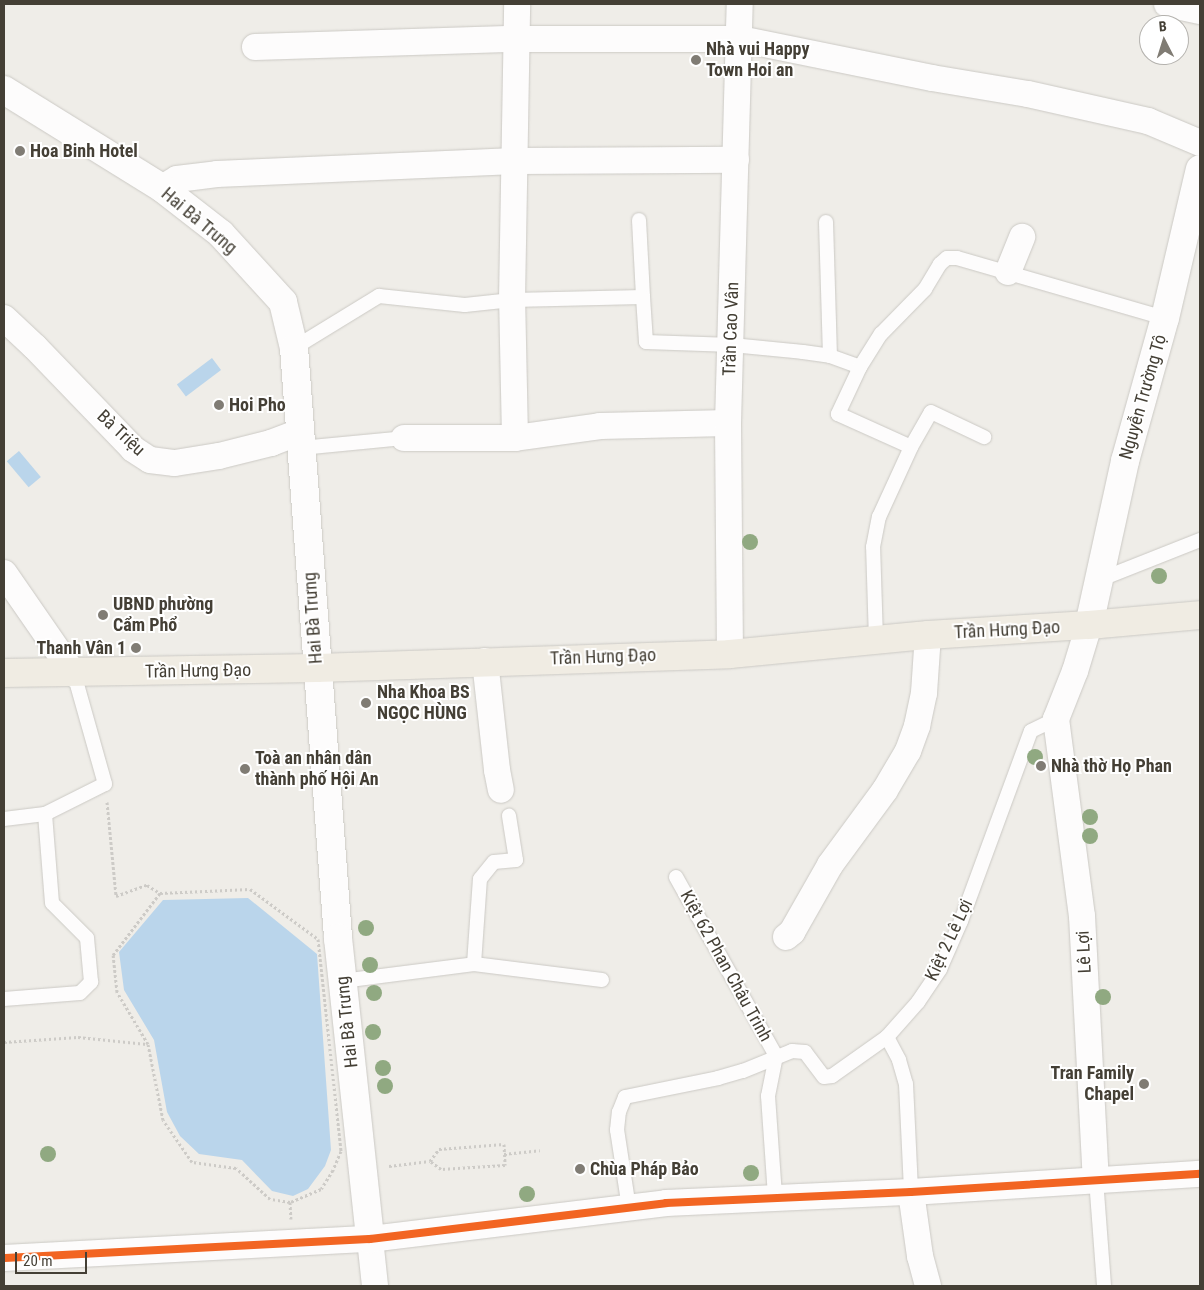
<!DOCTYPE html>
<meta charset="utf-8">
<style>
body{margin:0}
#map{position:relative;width:1204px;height:1290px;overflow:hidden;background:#efede8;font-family:"Roboto Condensed",sans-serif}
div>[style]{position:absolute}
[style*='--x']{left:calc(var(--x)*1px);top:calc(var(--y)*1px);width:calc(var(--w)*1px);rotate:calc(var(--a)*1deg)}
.water>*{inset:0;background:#bad5eb;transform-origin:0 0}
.path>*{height:3px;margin-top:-1.5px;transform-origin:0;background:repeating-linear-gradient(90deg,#cdcbc7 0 2.5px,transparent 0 5px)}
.roads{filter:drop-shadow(0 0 1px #cbc9c4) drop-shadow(0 0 1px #cbc9c4)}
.service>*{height:14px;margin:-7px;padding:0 7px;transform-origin:7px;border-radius:7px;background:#fdfcfc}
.minor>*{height:26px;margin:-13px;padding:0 13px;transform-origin:13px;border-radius:13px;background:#fdfcfc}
.tertiary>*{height:28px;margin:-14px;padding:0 14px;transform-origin:14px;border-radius:14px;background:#fdfcfc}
.primary>*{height:28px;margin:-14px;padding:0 14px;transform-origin:14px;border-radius:14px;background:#f0ece3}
.bus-1>*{height:8px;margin:-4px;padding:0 4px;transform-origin:4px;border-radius:4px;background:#f26522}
.trees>*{width:16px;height:16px;margin:-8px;border-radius:50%;background:#90a981}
.dots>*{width:14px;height:14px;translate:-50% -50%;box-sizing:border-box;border:2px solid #fff;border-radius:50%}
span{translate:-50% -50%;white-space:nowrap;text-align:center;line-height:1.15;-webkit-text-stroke:4px #fff;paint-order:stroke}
.poi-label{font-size:18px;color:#443f35;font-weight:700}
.left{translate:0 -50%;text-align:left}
.right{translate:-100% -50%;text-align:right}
.street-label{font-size:18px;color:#443f35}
.frame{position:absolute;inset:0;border:5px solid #443f35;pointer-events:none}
.north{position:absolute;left:1139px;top:15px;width:50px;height:50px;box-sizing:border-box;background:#fff;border:1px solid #b4b2ae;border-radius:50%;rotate:355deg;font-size:14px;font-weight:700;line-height:20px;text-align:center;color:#443f35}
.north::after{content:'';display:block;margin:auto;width:18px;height:22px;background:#807c74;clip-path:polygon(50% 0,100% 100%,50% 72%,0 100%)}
.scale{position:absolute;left:15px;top:1252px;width:72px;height:22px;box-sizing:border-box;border:2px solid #443f35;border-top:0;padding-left:6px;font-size:15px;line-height:18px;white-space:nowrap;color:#443f35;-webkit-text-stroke:4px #fff;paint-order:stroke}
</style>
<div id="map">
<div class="water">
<i style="left:212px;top:358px;width:15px;height:44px;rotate:53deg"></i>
<i style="left:19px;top:451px;width:34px;height:16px;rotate:50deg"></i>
<i style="clip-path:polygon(248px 898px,317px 954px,331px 1150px,325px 1166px,308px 1189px,293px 1196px,272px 1191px,242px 1160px,199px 1154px,180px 1136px,167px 1112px,154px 1040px,124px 990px,119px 952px,163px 900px)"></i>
</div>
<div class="path">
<i style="--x:107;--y:802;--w:94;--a:84.5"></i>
<i style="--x:116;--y:896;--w:33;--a:-20"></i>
<i style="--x:147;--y:885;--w:15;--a:32"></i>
<i style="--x:250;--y:889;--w:84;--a:36.3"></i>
<i style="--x:318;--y:939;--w:213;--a:83.8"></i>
<i style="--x:341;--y:1151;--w:21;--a:113"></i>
<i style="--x:333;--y:1170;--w:22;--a:122"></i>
<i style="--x:321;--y:1189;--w:34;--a:157"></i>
<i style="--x:290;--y:1202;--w:20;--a:-171"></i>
<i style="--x:270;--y:1199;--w:46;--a:-137.6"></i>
<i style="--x:236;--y:1168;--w:44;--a:-172.2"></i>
<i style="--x:192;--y:1162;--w:51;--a:-124.6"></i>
<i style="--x:163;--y:1120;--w:77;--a:-101.2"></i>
<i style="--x:148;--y:1044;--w:61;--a:-120.8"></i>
<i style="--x:117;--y:992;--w:37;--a:-96"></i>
<i style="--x:113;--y:955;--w:78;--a:-52.8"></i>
<i style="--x:160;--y:893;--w:90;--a:-2.5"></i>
<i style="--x:4;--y:1042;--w:74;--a:-3.9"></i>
<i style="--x:78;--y:1037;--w:69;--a:5.8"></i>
<i style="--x:504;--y:1154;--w:36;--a:-6"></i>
<i style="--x:389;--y:1166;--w:41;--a:-7"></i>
<i style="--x:430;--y:1161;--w:15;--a:-53"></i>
<i style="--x:439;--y:1149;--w:65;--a:-4.4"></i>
<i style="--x:504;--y:1144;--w:21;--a:87"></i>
<i style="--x:505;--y:1165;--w:64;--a:176.4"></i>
<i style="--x:441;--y:1169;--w:14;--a:-144"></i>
<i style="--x:290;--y:1202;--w:17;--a:87"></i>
</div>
<div class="roads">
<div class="service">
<i style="--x:639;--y:220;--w:77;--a:87"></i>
<i style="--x:826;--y:222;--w:134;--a:88.3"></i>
<i style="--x:294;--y:348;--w:100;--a:-31.5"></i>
<i style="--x:379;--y:296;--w:86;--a:6"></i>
<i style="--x:465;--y:305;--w:47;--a:-6.1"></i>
<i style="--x:512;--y:300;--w:131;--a:-1.3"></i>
<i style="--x:643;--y:297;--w:45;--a:86.2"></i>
<i style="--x:646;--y:342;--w:86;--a:2"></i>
<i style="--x:732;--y:345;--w:71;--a:5.6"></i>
<i style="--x:803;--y:352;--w:27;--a:8"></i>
<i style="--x:830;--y:356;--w:32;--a:20"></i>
<i style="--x:860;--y:367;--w:52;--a:115.1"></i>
<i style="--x:838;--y:414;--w:80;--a:24.3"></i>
<i style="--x:860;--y:367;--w:39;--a:-58"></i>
<i style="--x:881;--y:334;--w:63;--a:-45.6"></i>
<i style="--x:925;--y:289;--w:29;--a:-59"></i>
<i style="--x:940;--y:264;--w:9;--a:-41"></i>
<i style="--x:947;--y:258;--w:10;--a:0"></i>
<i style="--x:957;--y:258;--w:216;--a:16.1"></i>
<i style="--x:301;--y:448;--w:103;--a:-5.5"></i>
<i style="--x:1099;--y:580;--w:109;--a:-21.6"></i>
<i style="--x:876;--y:640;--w:93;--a:-91.8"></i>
<i style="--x:873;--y:547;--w:31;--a:-79"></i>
<i style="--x:879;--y:517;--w:77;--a:-65.4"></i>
<i style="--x:911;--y:447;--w:40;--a:-60.3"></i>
<i style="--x:931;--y:412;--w:59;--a:25.3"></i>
<i style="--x:4;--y:819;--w:41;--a:-7"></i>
<i style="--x:45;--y:814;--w:67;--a:-26.6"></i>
<i style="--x:105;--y:784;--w:114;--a:-105.7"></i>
<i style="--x:676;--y:877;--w:205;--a:60.8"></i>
<i style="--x:776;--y:1056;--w:41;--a:101.3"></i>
<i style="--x:768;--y:1096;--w:101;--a:86"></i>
<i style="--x:474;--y:964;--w:85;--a:-86"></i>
<i style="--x:480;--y:879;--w:22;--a:-51"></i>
<i style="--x:494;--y:862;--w:22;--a:-5"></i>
<i style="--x:516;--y:860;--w:45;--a:-99"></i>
<i style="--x:342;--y:981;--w:133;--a:-7.3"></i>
<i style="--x:474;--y:964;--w:129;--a:7.1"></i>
<i style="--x:4;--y:999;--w:76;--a:-4.5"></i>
<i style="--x:80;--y:993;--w:16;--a:-45"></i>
<i style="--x:91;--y:982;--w:44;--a:-95.2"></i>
<i style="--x:87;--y:938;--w:49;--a:-135"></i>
<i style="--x:52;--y:903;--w:89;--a:-94.5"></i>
<i style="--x:887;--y:1037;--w:26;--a:62"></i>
<i style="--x:899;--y:1060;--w:25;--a:74"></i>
<i style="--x:906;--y:1084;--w:108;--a:87.3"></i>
<i style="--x:1096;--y:1179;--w:107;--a:85.7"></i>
<i style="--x:629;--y:1208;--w:79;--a:-98.7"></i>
<i style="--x:617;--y:1130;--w:18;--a:-84"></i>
<i style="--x:619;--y:1112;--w:16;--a:-68"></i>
<i style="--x:625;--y:1097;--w:95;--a:-11.5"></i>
<i style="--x:718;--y:1078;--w:26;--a:-16"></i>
<i style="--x:743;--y:1071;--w:53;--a:-22.2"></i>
<i style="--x:792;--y:1051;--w:13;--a:4"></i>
<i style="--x:805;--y:1052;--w:31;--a:53"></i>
<i style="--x:824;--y:1077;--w:8;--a:-7"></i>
<i style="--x:832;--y:1076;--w:67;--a:-35.3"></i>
<i style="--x:887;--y:1037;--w:47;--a:-48.5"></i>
<i style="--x:918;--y:1002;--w:40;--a:-56"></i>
<i style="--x:940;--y:969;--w:52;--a:-66.4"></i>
<i style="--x:961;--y:921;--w:202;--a:-69.8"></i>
<i style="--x:1031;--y:731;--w:28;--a:-26"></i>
</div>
<div class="minor">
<i style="--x:1167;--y:4;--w:34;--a:12"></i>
<i style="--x:255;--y:47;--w:260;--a:-1.8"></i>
<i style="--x:515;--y:39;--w:225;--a:0"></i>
<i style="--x:740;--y:39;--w:196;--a:11.5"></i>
<i style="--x:932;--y:78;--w:97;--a:9.5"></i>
<i style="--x:1028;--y:94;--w:123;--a:12.7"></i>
<i style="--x:1148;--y:121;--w:56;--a:22.9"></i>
<i style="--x:162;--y:188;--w:17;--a:-31"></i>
<i style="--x:177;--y:179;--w:40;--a:-7.1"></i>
<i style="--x:217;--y:174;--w:298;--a:-2.5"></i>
<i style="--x:515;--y:161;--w:221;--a:-0.3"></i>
<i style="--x:1008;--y:272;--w:38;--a:-68"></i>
<i style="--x:4;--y:318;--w:42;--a:43.1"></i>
<i style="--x:35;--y:347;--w:141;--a:46.1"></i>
<i style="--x:133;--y:449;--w:20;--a:33"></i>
<i style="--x:150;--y:460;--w:25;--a:7"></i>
<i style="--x:175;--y:463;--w:45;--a:-9"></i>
<i style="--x:219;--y:456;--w:54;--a:-14"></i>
<i style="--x:271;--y:443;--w:31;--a:-21"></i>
<i style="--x:404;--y:438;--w:111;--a:0"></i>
<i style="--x:515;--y:438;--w:86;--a:-8"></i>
<i style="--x:600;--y:426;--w:128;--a:-1.3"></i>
<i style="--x:515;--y:438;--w:138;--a:-91.2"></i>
<i style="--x:512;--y:300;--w:296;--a:-89"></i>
<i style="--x:4;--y:573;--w:123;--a:55.3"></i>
<i style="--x:1089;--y:625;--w:48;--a:106.9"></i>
<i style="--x:1075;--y:671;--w:52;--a:111.6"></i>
<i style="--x:1056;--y:719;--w:199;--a:82.5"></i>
<i style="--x:1082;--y:916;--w:263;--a:87"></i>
<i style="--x:730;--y:654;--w:231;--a:-90.5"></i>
<i style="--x:728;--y:423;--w:419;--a:-88.4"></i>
<i style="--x:485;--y:661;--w:110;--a:83.7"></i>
<i style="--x:497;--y:770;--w:20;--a:79"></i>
<i style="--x:786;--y:937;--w:8;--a:-40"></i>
<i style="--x:792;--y:932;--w:77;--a:-60.4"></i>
<i style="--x:830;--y:865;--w:93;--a:-53.7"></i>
<i style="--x:885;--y:790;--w:45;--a:-59.5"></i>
<i style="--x:908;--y:751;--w:27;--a:-70"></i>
<i style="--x:917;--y:726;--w:34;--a:-78"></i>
<i style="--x:924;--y:693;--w:58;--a:-86.1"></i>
<i style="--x:911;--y:1192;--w:65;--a:82"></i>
<i style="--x:920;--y:1256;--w:31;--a:75"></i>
<i style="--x:370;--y:1239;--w:47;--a:83.9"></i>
<i style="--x:4;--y:1258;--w:366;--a:-3"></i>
<i style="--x:370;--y:1239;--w:298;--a:-6.9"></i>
<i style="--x:666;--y:1203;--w:245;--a:-2.6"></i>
<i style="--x:911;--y:1192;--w:290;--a:-3.6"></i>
</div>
<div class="tertiary">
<i style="--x:4;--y:90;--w:186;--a:31.8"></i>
<i style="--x:162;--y:188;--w:75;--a:37.9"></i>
<i style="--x:221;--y:234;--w:92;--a:47.6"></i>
<i style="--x:283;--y:302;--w:47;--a:76.6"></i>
<i style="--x:294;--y:348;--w:592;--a:85.73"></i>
<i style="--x:338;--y:938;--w:303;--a:83.9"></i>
<i style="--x:1089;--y:625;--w:168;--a:-77.6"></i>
<i style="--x:1125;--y:461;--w:148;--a:-74.4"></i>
<i style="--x:1165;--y:318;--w:153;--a:-76.8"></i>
</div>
<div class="primary">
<i style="--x:4;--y:673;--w:313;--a:-0.9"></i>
<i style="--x:317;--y:668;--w:413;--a:-1.9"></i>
<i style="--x:730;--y:654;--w:199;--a:-5.5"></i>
<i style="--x:928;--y:635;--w:161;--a:-3.6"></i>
<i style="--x:1089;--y:625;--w:111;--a:-5.1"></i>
</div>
</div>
<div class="bus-1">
<i style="--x:4;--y:1258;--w:366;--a:-3"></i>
<i style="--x:370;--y:1239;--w:298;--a:-6.9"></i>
<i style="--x:666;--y:1203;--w:245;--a:-2.6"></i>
<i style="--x:911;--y:1192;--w:290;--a:-3.6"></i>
</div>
<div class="trees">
<i style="left:750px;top:542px"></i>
<i style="left:1159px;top:576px"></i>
<i style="left:1035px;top:757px"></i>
<i style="left:1090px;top:817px"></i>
<i style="left:1090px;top:836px"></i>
<i style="left:366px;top:928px"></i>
<i style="left:370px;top:965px"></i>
<i style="left:374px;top:993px"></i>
<i style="left:1103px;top:997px"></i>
<i style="left:373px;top:1032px"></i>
<i style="left:383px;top:1068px"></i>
<i style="left:385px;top:1086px"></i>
<i style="left:48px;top:1154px"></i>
<i style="left:751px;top:1173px"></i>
<i style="left:527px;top:1194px"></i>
</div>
<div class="dots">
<i style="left:696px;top:60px;background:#807c74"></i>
<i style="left:20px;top:151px;background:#807c74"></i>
<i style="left:219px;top:405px;background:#807c74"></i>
<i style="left:103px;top:615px;background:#807c74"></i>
<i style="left:136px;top:648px;background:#807c74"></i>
<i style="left:366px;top:703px;background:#807c74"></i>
<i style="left:1041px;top:766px;background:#807c74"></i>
<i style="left:245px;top:769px;background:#807c74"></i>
<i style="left:1144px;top:1084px;background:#807c74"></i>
<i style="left:580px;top:1169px;background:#807c74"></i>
</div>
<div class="poi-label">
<span class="left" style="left:706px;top:60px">Nhà vui Happy<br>Town Hoi an</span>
<span class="left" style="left:30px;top:151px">Hoa Binh Hotel</span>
<span class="left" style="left:229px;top:405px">Hoi Pho</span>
<span class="left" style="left:113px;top:615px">UBND phường<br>Cẩm Phổ</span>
<span class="right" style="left:126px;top:648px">Thanh Vân 1</span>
<span class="left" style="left:377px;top:703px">Nha Khoa BS<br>NGỌC HÙNG</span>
<span class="left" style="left:255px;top:769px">Toà an nhân dân<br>thành phố Hội An</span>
<span class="left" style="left:1051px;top:766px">Nhà thờ Họ Phan</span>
<span class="right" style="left:1134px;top:1084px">Tran Family<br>Chapel</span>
<span class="left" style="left:590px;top:1169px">Chùa Pháp Bảo</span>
</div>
<div class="street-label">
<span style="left:199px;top:221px;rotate:40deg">Hai Bà Trưng</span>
<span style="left:731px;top:329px;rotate:-88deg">Trần Cao Vân</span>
<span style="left:1143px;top:397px;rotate:-74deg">Nguyễn Trường Tộ</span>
<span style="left:121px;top:433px;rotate:43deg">Bà Triệu</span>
<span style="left:313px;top:618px;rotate:-94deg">Hai Bà Trưng</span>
<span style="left:1007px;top:630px;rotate:-3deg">Trần Hưng Đạo</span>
<span style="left:603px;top:657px;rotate:-2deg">Trần Hưng Đạo</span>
<span style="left:198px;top:671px;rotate:-1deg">Trần Hưng Đạo</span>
<span style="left:949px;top:940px;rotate:-65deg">Kiệt 2 Lê Lợi</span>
<span style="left:1084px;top:952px;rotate:-93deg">Lê Lợi</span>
<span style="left:726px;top:966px;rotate:61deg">Kiệt 62 Phan Châu Trinh</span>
<span style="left:347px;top:1022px;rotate:-96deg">Hai Bà Trưng</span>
</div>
<div class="frame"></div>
<div class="north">B</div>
<div class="scale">20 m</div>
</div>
